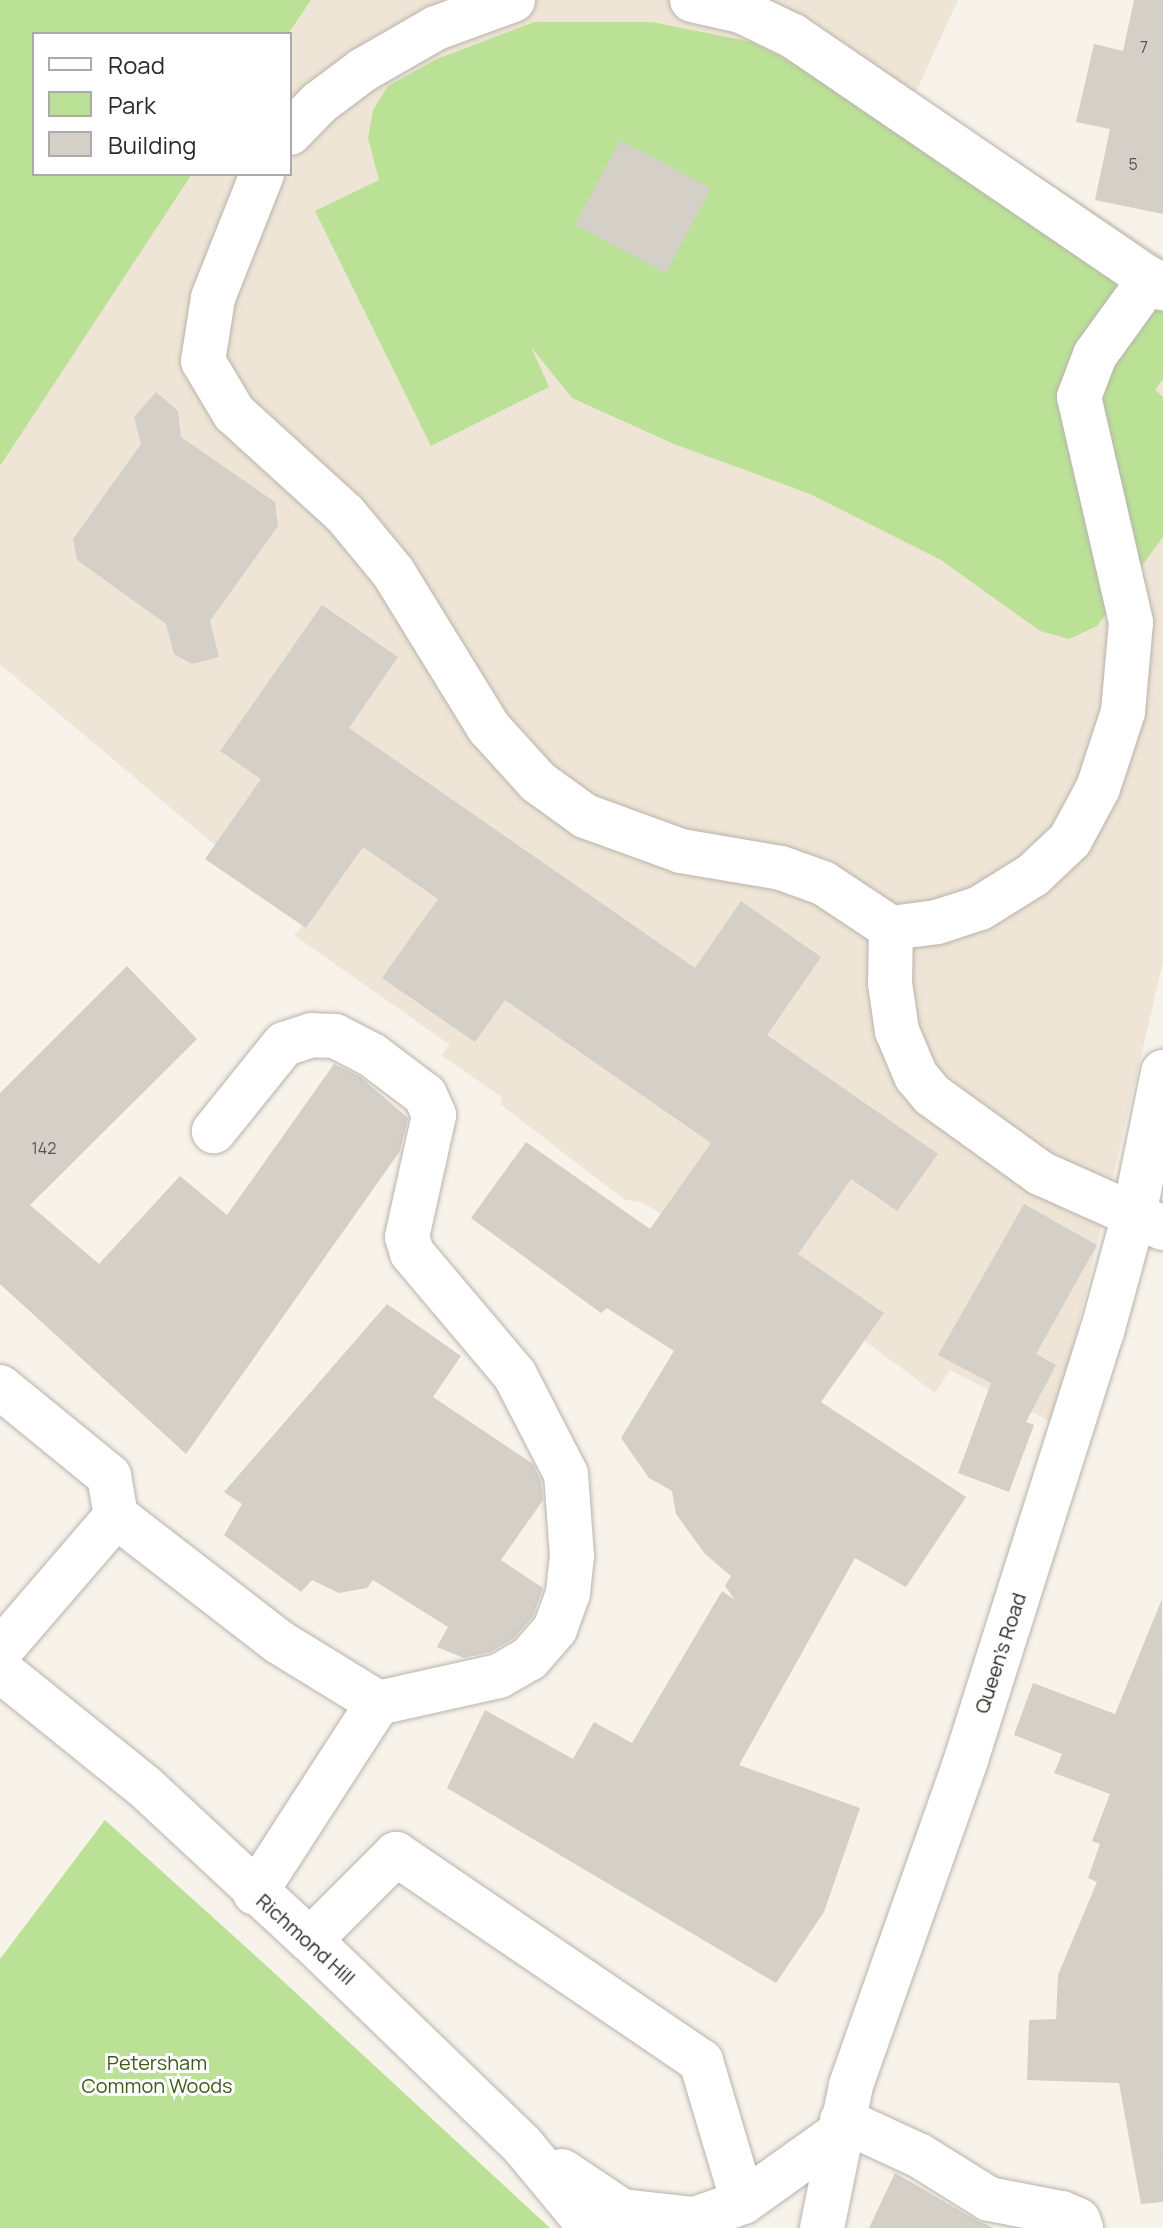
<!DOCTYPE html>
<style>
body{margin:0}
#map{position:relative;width:1163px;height:2228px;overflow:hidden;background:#f7f2ea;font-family:Manrope,sans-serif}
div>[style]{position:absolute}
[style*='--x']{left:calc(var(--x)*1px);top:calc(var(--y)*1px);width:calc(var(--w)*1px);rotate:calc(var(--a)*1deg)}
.built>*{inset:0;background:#efe5d6}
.green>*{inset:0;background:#bbe197}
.building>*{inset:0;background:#d4cfc7;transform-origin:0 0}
.roads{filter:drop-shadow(0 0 2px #b8b3ab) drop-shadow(0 0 2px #b8b3ab)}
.minor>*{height:44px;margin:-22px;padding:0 22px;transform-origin:22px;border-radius:22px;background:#fff}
.major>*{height:44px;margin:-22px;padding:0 22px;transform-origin:22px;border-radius:22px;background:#fff}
span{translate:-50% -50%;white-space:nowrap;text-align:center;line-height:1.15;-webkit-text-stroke:6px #fff;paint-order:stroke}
.number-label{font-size:16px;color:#575450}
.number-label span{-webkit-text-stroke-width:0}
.street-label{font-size:20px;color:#2d2b28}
.park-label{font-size:20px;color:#405c1d}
.legend{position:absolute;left:32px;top:32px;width:260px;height:144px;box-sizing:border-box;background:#fff;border:2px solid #abaaa9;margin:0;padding:10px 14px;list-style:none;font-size:24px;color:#2d2b28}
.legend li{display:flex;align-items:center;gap:16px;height:40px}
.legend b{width:40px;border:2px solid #abaaa9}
</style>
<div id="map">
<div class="built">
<i style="clip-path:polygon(evenodd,0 0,958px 0,915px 94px,1163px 256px,1163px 962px,1055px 1424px,950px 1370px,935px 1393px,858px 1336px,642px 1202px,625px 1200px,500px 1104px,503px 1098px,441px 1055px,450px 1045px,294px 935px,306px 922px,0 664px,0 0,34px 34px,290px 34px,290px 174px,34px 174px,34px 34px)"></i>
</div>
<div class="green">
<i style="clip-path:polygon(0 0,311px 0,288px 34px,34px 34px,34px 174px,192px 174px,0 466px)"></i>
<i style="clip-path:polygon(534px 22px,652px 22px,752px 42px,831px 83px,1163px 310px,1163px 379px,1155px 390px,1163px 397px,1163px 537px,1097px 626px,1069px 639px,1040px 631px,941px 560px,810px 494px,674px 444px,572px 398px,531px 347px,549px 387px,431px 446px,315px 211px,379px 180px,368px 138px,373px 110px,388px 86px,437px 59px)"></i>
<i style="clip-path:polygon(105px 1820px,270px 1969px,550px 2228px,0 2228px,0 1959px)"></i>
</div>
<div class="building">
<i style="clip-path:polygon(1134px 0,1163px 0,1163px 214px,1095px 200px,1110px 129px,1076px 122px,1094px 44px,1123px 51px)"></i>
<i style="left:620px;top:140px;width:103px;height:96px;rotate:28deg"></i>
<i style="clip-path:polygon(156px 392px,178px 411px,181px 437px,275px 502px,278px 526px,210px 621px,219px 657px,192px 664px,174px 654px,166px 624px,77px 560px,73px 539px,141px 444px,134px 417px)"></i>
<i style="clip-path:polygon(322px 605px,398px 657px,349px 728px,695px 968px,741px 901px,821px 957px,767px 1035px,938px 1154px,897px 1211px,851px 1179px,798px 1254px,884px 1313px,821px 1402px,966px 1497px,906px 1587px,855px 1558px,739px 1765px,860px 1808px,824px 1912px,776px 1983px,447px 1788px,485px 1710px,573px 1759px,594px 1722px,632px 1743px,722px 1591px,735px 1600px,725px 1586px,731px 1576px,705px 1554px,676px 1514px,672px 1491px,649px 1478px,621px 1438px,674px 1351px,607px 1308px,601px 1313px,471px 1218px,526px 1142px,650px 1229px,711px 1143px,505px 1000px,475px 1042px,382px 978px,438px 899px,363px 847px,306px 928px,205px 859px,261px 779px,220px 751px)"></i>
<i style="clip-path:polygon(127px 966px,197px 1039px,30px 1205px,99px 1264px,180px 1176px,227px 1215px,334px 1064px,359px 1076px,408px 1118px,400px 1151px,186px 1454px,0 1284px,0 1093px)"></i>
<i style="clip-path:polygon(1024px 1204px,1097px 1245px,1036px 1354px,1056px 1365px,1026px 1422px,1034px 1425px,1009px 1492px,958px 1473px,991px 1383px,938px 1355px)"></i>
<i style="clip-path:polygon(387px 1304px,461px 1356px,433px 1397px,533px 1464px,541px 1481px,543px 1500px,501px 1560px,543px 1588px,533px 1616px,513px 1639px,490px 1652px,464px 1658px,437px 1647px,448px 1627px,373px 1580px,367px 1588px,339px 1593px,312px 1580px,301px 1592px,224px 1535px,242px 1504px,224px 1492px)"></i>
<i style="clip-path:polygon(1162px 1599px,1163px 2202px,1141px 2204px,1119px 2083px,1027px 2080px,1029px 2020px,1056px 2019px,1058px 1975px,1097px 1882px,1088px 1878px,1100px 1844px,1092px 1841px,1110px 1794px,1054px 1773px,1062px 1754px,1014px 1735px,1033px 1683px,1115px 1714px)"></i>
<i style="clip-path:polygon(895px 2173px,976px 2220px,994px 2228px,869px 2228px)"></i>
</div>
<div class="roads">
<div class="minor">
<i style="--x:692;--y:0;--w:50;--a:12.7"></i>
<i style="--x:741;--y:11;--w:58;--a:25.7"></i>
<i style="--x:793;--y:36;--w:448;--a:34.3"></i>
<i style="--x:290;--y:133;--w:42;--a:-46"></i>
<i style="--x:319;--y:103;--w:55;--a:-36.9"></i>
<i style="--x:363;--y:70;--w:84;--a:-29.9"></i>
<i style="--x:436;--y:28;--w:82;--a:-20"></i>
<i style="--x:262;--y:174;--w:133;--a:111.6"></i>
<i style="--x:213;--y:298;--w:64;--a:99"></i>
<i style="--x:203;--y:361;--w:61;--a:59.2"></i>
<i style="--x:234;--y:413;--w:150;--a:42.3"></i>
<i style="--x:345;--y:514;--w:75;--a:50.4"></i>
<i style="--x:393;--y:572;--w:183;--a:58.4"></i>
<i style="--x:489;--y:728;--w:73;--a:47.8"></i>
<i style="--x:538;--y:782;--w:58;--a:35.9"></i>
<i style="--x:585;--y:816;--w:102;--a:20"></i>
<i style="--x:681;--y:851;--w:101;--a:9.6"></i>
<i style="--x:781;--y:868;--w:45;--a:19.7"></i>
<i style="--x:823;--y:883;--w:82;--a:33.5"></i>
<i style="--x:891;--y:928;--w:46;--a:-7.4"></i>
<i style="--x:937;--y:922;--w:45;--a:-18"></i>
<i style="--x:980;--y:908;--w:62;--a:-31.9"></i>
<i style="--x:1033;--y:875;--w:51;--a:-43.4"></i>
<i style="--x:1070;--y:840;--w:59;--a:-61.7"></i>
<i style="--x:1098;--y:788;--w:80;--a:-71.8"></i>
<i style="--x:1123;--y:712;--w:90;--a:-84.9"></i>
<i style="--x:1131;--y:622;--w:231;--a:-103"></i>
<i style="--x:1079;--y:397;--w:45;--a:-69.1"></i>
<i style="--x:1095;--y:355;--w:94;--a:-54.1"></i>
<i style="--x:891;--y:928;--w:55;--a:91"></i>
<i style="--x:890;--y:983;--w:49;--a:81.7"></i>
<i style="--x:897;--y:1031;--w:49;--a:67.1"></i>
<i style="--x:916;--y:1076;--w:25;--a:50"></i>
<i style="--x:932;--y:1095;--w:133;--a:35.8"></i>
<i style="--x:1040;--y:1173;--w:135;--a:24.1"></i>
<i style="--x:0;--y:1387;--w:141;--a:39.2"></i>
<i style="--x:109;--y:1476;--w:41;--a:80.1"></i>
<i style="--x:116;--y:1516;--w:206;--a:37.7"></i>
<i style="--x:279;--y:1642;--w:116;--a:31.6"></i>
<i style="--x:378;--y:1703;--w:124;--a:-12.6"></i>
<i style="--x:499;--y:1676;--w:34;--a:-30"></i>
<i style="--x:529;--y:1659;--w:40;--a:-49"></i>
<i style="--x:555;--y:1629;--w:38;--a:-70"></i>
<i style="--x:568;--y:1593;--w:37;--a:-84"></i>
<i style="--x:572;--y:1556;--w:82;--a:-94.2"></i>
<i style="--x:566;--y:1474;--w:111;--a:-117.3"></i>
<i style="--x:515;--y:1375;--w:160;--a:-130.2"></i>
<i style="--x:412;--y:1253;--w:17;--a:-107"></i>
<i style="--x:407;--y:1237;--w:125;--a:-77.5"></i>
<i style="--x:434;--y:1115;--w:22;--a:-114"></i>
<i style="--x:425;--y:1095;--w:66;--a:-143"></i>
<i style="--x:372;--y:1055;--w:42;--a:-152.8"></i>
<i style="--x:335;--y:1036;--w:23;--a:-178"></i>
<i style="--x:312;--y:1035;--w:29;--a:162"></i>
<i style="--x:284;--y:1044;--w:112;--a:128.8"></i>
<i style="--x:0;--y:1651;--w:178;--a:-49.3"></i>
<i style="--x:255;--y:1893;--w:226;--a:-57.1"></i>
<i style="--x:310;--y:1940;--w:122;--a:-45"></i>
<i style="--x:396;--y:1854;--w:369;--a:34.2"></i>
<i style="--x:701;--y:2061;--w:147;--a:73.4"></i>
<i style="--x:842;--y:2120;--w:86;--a:24.8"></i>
<i style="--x:920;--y:2156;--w:81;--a:31.9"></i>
<i style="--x:989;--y:2199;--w:74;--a:10.9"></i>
<i style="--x:1062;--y:2213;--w:17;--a:24"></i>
<i style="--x:1078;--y:2220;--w:9;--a:69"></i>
</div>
<div class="major">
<i style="--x:0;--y:1670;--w:185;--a:38.9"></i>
<i style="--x:144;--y:1786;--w:226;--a:42.9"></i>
<i style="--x:310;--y:1940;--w:296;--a:44"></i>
<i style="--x:523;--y:2146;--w:107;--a:50.3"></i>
<i style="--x:562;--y:2171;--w:72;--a:33.7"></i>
<i style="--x:622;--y:2211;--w:73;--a:6.3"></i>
<i style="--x:695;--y:2219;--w:51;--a:-19.5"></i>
<i style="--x:743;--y:2202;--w:117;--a:-35.6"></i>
<i style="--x:822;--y:2228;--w:146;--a:-78.5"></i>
<i style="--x:851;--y:2085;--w:342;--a:-70.5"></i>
<i style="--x:965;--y:1763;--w:452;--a:-72.4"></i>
<i style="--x:1102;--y:1332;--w:121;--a:-74.7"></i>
<i style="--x:1134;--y:1215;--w:146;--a:-78.5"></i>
</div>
</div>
<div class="number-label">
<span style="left:1144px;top:47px">7</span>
<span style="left:1133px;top:164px">5</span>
<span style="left:44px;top:1148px">142</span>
</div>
<div class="street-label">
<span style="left:1000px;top:1653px;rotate:-72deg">Queen's Road</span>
<span style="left:306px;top:1939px;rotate:42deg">Richmond Hill</span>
</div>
<div class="park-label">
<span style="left:157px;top:2074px">Petersham<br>Common Woods</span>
</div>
<ul class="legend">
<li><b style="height:10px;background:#fff"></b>Road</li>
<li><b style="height:22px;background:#bbe197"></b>Park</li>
<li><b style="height:22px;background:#d4cfc7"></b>Building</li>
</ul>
</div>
